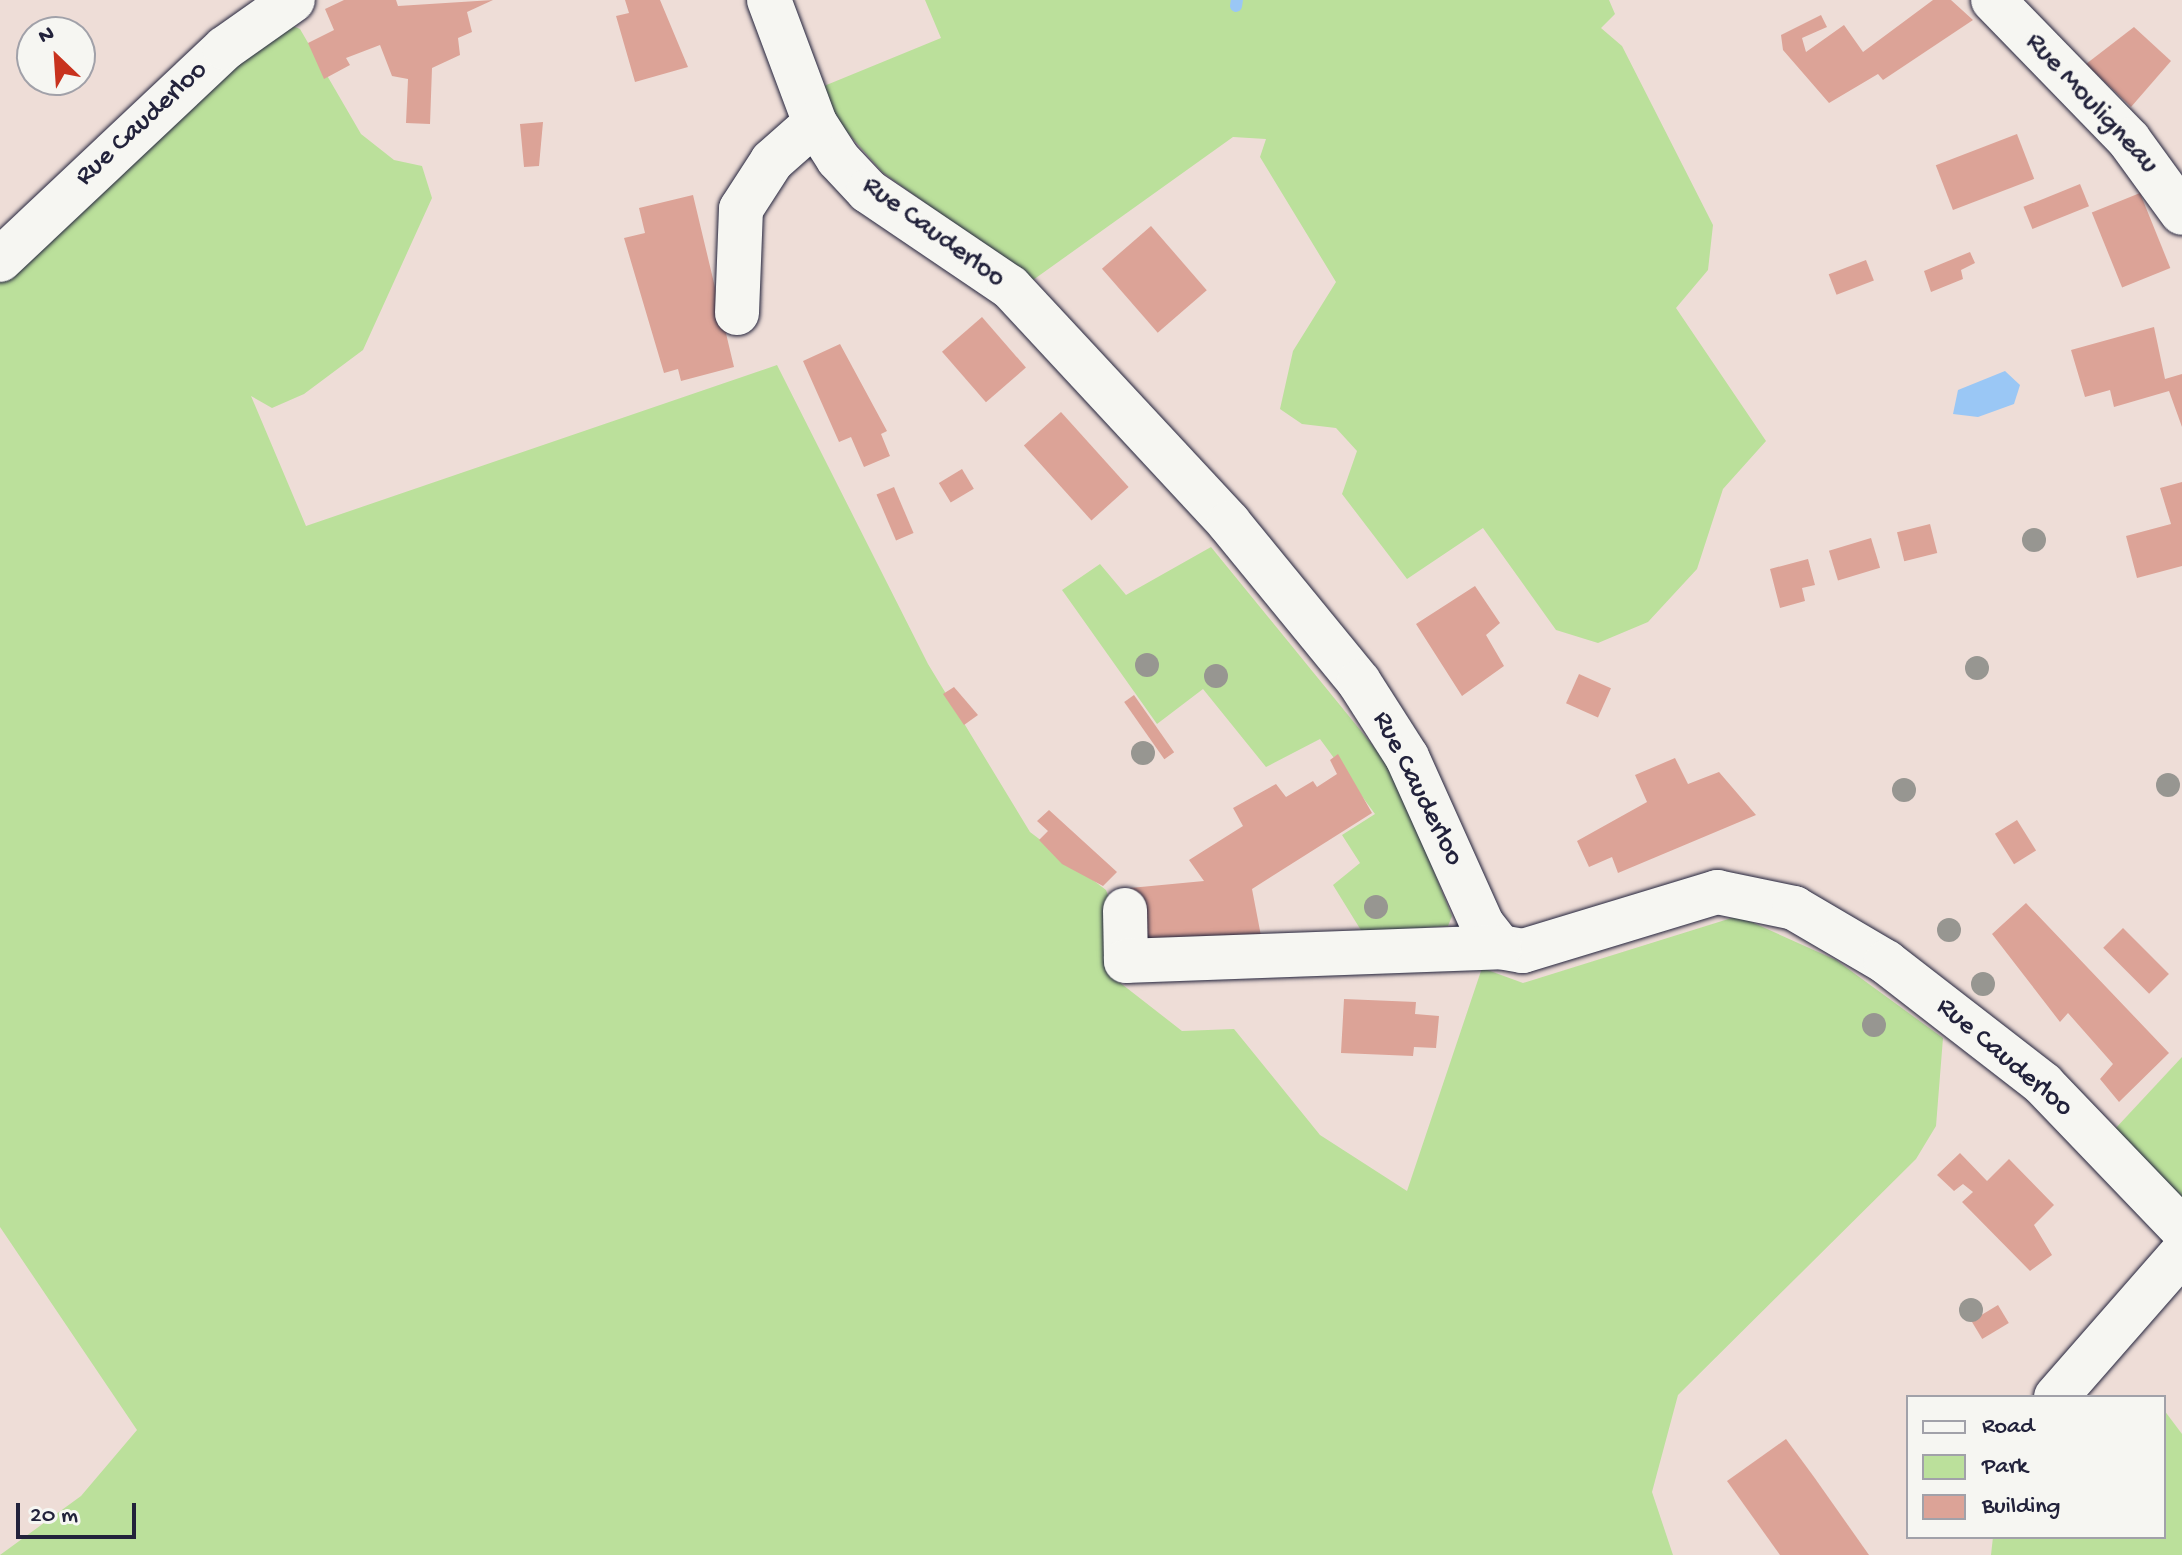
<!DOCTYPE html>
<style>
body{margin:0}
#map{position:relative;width:2182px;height:1555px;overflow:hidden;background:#eeddd7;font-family:"Gochi Hand",sans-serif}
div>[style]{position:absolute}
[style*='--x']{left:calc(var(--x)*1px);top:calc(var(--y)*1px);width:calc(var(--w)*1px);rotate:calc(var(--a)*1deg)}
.green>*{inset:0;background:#bbe09b}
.water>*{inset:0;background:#9ac7f5}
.stream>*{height:12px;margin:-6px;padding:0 6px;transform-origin:6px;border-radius:6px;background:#9ac7f5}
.building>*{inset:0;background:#dca397;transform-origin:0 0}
.roads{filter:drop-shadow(0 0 2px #22223b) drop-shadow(0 0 2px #22223b)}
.minor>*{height:44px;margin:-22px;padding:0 22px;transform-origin:22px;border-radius:22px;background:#f6f6f2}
.trees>*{width:24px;height:24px;margin:-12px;border-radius:50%;background:#979691}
span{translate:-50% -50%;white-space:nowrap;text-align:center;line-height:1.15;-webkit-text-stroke:7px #f6f6f2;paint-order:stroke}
.street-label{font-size:28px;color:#22223b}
.legend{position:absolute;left:1906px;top:1395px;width:260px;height:144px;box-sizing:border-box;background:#f6f6f2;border:2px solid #a1a1a9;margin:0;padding:10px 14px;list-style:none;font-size:24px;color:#22223b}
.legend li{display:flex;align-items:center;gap:16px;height:40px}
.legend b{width:40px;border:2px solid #a1a1a9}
.north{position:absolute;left:16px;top:16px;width:80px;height:80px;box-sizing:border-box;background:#f6f6f2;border:2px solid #a1a1a9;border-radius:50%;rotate:335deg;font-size:22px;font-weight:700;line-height:32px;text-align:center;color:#22223b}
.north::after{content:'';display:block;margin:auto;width:28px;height:36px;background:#c8321e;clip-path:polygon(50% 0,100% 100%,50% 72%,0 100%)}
.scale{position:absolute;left:16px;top:1503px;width:120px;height:36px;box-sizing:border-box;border:4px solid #22223b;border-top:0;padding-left:10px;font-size:24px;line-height:28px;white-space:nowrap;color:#22223b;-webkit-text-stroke:6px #f6f6f2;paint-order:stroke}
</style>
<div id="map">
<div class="green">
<i style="clip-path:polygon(925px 0,1609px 0,1615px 14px,1601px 28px,1622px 46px,1713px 225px,1708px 270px,1676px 308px,1766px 441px,1723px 489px,1697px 569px,1648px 622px,1598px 643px,1556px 630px,1483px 528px,1407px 579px,1342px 494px,1357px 451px,1336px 428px,1302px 424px,1280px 409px,1293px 351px,1336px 282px,1260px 157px,1266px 139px,1233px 137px,1033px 280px,882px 172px,832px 115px,824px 86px,941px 38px)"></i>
<i style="clip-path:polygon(269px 16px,300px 29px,361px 134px,394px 160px,422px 166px,432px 198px,363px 350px,304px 394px,272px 408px,251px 396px,306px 526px,777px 365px,928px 664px,1030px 832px,1106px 890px,1115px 914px,1114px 978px,1182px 1031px,1234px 1029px,1320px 1135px,1407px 1191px,1482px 968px,1523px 983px,1738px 916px,1836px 960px,1943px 1038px,1936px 1126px,1916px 1159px,1678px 1395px,1652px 1492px,1673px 1555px,0 1555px,81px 1496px,137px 1430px,0 1227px,0 260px)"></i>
<i style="clip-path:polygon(1211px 547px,1392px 769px,1452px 916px,1448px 926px,1362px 932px,1333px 885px,1360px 863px,1342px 835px,1375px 814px,1320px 739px,1266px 767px,1203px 689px,1157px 724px,1062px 590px,1100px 564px,1126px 595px)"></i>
<i style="clip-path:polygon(2182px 1057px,2182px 1209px,2114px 1130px)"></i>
<i style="clip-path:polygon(2164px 1410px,2182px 1434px,2182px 1555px,1991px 1555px,1993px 1537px,2164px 1537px)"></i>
</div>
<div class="water">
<i style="clip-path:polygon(2005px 371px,2020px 385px,2014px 404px,1978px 417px,1953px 414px,1958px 390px)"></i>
</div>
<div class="stream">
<i style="--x:1236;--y:6;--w:6;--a:-81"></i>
</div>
<div class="building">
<i style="clip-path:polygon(344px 0,396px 0,398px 6px,493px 0,467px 12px,472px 32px,458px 38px,460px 55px,432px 68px,430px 124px,406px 123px,408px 79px,392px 76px,380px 45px,346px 58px,350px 65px,324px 79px,308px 43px,334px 30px,325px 9px)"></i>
<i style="clip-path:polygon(625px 0,660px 0,688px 67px,635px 82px,616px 16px,629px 13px)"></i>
<i style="clip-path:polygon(1933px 0,1951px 0,1973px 20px,1883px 80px,1878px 74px,1829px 103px,1783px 50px,1781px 35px,1821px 15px,1827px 27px,1802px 38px,1806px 52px,1844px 25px,1863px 52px)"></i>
<i style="clip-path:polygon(2134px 27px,2171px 61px,2131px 107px,2086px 64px)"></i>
<i style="clip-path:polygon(543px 122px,539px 166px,524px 167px,520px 124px)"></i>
<i style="left:2017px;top:134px;width:48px;height:87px;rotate:69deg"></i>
<i style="left:2080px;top:184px;width:24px;height:61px;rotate:68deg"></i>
<i style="left:2140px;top:193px;width:81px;height:52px;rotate:68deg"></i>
<i style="clip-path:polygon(693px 195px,734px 367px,681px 381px,678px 369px,664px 373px,624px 238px,645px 233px,639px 208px)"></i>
<i style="left:1151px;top:226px;width:85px;height:65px;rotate:49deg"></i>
<i style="clip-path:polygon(1970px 252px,1975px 263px,1961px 270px,1963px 279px,1931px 292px,1924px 271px)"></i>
<i style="left:1866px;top:260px;width:22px;height:40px;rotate:69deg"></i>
<i style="left:982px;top:317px;width:67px;height:53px;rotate:49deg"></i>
<i style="clip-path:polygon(2154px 327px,2165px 379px,2182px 374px,2182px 427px,2169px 391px,2114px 407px,2110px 390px,2085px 397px,2071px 350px)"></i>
<i style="clip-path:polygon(840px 344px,887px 431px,881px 434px,890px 456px,864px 467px,851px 437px,839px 442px,803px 361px)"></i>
<i style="left:1061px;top:412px;width:101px;height:50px;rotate:48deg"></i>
<i style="left:962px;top:469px;width:23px;height:27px;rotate:59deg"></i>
<i style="clip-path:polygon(2182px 482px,2182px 566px,2137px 578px,2126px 536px,2171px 524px,2160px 488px)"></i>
<i style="left:894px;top:487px;width:50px;height:19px;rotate:67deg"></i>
<i style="left:1930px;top:524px;width:30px;height:34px;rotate:76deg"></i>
<i style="left:1871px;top:538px;width:31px;height:44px;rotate:73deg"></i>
<i style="clip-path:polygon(1808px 559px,1815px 585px,1802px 588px,1805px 601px,1780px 608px,1770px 569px)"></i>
<i style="clip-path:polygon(1475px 586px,1500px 623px,1486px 635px,1504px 666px,1462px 696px,1416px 624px)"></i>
<i style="left:1579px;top:674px;width:35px;height:32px;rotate:24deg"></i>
<i style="clip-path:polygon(954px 687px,978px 715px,964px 725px,943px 694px)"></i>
<i style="left:1134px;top:695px;width:70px;height:12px;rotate:55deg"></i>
<i style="clip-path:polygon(1338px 754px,1372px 813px,1252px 889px,1261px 936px,1135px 946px,1130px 888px,1204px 881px,1189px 860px,1243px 826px,1233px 808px,1276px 784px,1286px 797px,1313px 781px,1317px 787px,1337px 774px,1330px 760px)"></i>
<i style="clip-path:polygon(1675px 758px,1688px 784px,1719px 772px,1756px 815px,1618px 873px,1612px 857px,1589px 867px,1577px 841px,1647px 802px,1635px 775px)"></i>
<i style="clip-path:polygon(1049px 810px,1117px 872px,1103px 886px,1062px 864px,1039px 840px,1048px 831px,1037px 821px)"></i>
<i style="left:2017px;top:820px;width:36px;height:26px;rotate:58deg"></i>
<i style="clip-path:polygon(2026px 903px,2169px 1053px,2119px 1102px,2100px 1079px,2113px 1064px,2068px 1013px,2060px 1022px,1992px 934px)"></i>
<i style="left:2123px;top:928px;width:65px;height:28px;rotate:45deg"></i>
<i style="clip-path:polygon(1344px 999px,1416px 1002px,1415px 1014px,1439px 1016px,1436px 1048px,1414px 1047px,1413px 1056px,1341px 1053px)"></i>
<i style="clip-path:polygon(1960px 1153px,1987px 1181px,2009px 1159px,2054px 1205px,2034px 1225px,2052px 1255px,2030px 1271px,1962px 1202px,1973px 1192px,1963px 1184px,1954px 1191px,1937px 1175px)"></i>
<i style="left:1998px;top:1305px;width:21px;height:31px;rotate:59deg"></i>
<i style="clip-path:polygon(1786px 1439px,1814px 1477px,1869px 1555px,1780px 1555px,1727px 1481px)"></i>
</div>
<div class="roads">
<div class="minor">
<i style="--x:769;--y:0;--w:131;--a:69.5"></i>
<i style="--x:815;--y:123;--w:43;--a:57.4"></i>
<i style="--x:838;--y:159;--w:44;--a:46.8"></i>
<i style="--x:868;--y:191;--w:171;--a:34.1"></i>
<i style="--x:1010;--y:287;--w:322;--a:47.1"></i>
<i style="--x:1229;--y:523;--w:205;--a:50.7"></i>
<i style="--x:1359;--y:682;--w:89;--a:57.4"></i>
<i style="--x:1407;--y:757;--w:183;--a:65.8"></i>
<i style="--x:1482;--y:924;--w:29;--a:52"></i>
<i style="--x:1500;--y:947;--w:23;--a:10"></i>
<i style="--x:1523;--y:951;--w:203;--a:-16.9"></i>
<i style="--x:1717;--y:892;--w:79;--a:11.7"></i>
<i style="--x:1794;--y:908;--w:107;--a:30.4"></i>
<i style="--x:1886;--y:962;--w:199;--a:37.8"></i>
<i style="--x:2043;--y:1084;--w:201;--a:46.2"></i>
<i style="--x:1993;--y:0;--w:195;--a:45.8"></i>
<i style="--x:2129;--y:140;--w:90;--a:54"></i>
<i style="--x:0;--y:260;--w:309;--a:-43.3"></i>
<i style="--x:225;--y:48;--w:83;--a:-35.2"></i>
<i style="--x:737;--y:313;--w:104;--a:-87.8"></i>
<i style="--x:741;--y:209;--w:57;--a:-57.1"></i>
<i style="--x:772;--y:161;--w:57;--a:-41.5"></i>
<i style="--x:1125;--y:910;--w:51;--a:88.9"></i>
<i style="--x:1126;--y:961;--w:374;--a:-2.1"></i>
<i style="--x:2056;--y:1397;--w:191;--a:-48.8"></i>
</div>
</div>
<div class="trees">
<i style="left:2034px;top:540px"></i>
<i style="left:1147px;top:665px"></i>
<i style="left:1977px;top:668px"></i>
<i style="left:1216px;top:676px"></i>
<i style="left:1143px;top:753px"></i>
<i style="left:2168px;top:785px"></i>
<i style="left:1904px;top:790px"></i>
<i style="left:1376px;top:907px"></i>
<i style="left:1949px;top:930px"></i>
<i style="left:1983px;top:984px"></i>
<i style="left:1874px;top:1025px"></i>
<i style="left:1971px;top:1310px"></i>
</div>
<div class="street-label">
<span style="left:2091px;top:104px;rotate:47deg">Rue Mouligneau</span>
<span style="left:142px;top:124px;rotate:-43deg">Rue Cauderloo</span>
<span style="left:933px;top:233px;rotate:36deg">Rue Cauderloo</span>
<span style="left:1417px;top:789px;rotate:63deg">Rue Cauderloo</span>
<span style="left:2004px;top:1058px;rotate:40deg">Rue Cauderloo</span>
</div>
<ul class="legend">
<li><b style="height:10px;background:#f6f6f2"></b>Road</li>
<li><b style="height:22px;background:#bbe09b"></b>Park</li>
<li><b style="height:22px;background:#dca397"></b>Building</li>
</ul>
<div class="north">N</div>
<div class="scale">20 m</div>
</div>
